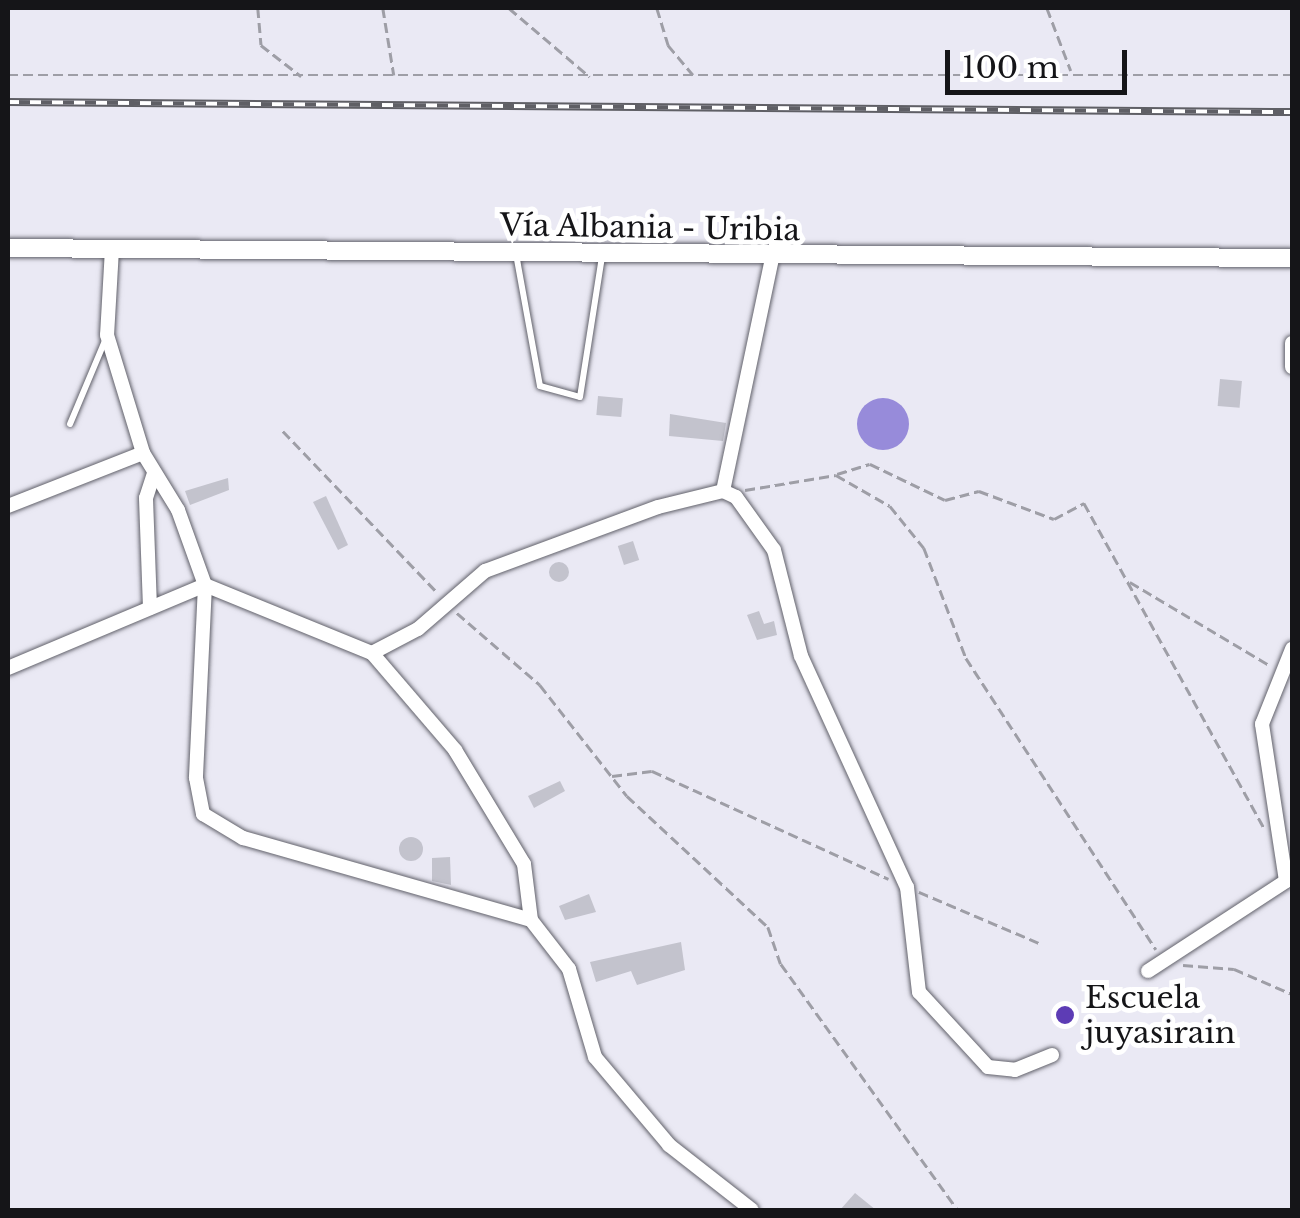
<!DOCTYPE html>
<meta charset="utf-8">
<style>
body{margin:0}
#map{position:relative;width:1300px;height:1218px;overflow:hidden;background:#eae9f4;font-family:"Libre Baskerville",serif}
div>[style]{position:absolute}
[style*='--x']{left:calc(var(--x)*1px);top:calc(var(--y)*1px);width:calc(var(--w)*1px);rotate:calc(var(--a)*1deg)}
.water>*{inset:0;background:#978bda}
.round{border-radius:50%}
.building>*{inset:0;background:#c3c3cd;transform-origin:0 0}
.path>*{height:2.5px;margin-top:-1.25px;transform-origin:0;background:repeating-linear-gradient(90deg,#9e9ea6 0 10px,transparent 0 15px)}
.roads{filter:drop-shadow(0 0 2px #61616a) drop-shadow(0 0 2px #61616a)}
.lane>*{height:6px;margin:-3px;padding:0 3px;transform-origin:3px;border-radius:3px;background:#fff}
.street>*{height:14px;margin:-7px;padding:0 7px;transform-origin:7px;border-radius:7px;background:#fff}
.secondary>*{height:18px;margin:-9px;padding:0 9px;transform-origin:9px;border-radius:9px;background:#fff}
.rail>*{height:8px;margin-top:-4px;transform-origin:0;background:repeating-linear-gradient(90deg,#fff 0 11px,#5f5f65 0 22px);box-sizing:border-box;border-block:2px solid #5f5f65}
.dots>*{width:28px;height:28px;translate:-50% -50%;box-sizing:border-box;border:5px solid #fff;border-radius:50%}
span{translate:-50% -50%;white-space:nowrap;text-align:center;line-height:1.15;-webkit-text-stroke:10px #fff;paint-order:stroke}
.street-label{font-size:30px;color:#151518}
.poi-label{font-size:30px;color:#151518}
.left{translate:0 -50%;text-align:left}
.frame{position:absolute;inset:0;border:10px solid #151518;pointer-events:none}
.scale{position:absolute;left:945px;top:50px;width:182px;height:45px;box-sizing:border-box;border:5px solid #151518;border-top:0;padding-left:12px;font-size:30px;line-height:35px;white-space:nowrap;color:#151518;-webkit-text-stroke:8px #fff;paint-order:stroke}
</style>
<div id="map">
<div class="water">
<i class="round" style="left:857px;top:398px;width:52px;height:52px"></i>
</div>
<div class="building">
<i style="left:1220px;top:379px;width:22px;height:27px;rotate:5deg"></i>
<i style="left:598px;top:396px;width:25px;height:19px;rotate:5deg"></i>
<i style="clip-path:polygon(670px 414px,726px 423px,723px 441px,669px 436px)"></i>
<i style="clip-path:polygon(228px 478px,229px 490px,190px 505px,185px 491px)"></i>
<i style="clip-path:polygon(326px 496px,348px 545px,338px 550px,313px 502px)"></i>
<i style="left:633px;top:541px;width:20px;height:16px;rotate:72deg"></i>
<i class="round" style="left:549px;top:562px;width:20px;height:20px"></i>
<i style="clip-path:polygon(759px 611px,764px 624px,774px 621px,777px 635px,757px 640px,747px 615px)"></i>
<i style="clip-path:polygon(560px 781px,565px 791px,534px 808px,528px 796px)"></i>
<i class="round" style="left:399px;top:837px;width:24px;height:24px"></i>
<i style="clip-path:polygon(450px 857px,451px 885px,432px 881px,432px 858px)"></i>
<i style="clip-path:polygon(589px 894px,596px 912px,565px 920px,559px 906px)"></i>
<i style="clip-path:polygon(681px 942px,685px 970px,637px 985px,631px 971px,596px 982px,590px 962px)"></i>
<i style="clip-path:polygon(855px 1193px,876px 1210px,840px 1210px)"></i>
</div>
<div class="path">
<i style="--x:258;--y:8;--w:37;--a:85"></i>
<i style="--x:261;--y:45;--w:51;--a:37.8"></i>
<i style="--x:383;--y:8;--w:68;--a:80.7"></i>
<i style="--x:509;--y:8;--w:106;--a:40.4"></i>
<i style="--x:657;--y:8;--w:39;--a:73"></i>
<i style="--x:668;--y:45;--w:39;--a:50"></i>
<i style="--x:1047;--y:8;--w:67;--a:69.1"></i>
<i style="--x:8;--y:75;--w:1284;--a:0"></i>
<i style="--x:283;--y:431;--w:224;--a:46.3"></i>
<i style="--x:837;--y:474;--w:34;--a:-17"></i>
<i style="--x:870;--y:464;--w:83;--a:25.6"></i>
<i style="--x:945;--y:500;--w:35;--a:-15"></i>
<i style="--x:979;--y:491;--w:80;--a:20.5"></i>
<i style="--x:1054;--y:519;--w:34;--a:-28"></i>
<i style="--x:1084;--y:503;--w:374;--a:61"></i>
<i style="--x:745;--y:490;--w:92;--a:-9.4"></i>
<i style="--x:836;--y:475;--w:62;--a:29.9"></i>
<i style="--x:890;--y:506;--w:54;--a:51"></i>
<i style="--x:924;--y:548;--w:118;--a:69.1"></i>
<i style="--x:966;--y:658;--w:348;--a:56.9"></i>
<i style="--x:1130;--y:582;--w:162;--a:30.8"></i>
<i style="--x:457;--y:613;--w:110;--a:40.9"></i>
<i style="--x:540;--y:685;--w:141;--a:51.9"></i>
<i style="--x:627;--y:796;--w:192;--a:42.9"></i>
<i style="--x:768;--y:927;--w:39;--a:71"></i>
<i style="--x:781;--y:964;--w:303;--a:54.3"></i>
<i style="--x:612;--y:776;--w:40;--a:-7.1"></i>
<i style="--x:652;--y:771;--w:260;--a:24.5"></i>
<i style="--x:919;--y:892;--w:130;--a:23"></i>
<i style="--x:1183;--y:965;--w:51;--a:4.5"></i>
<i style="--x:1234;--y:969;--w:63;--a:23.3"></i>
</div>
<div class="roads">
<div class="lane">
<i style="--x:516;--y:254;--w:134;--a:79.7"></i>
<i style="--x:540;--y:386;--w:41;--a:15.4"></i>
<i style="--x:580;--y:397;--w:142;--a:-81.1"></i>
<i style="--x:70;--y:424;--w:95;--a:-67.2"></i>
</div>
<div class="street">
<i style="--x:112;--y:249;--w:86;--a:93.3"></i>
<i style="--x:107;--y:335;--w:123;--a:73"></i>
<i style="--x:143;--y:453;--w:67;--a:58.4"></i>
<i style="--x:178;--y:510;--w:80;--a:70.2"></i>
<i style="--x:205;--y:585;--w:193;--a:92.7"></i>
<i style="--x:196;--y:778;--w:37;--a:79"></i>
<i style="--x:203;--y:814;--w:47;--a:31"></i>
<i style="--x:243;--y:838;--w:299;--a:15.9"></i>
<i style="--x:531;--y:920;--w:62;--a:52.2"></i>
<i style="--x:569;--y:969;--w:92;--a:73.5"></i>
<i style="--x:595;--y:1057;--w:115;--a:49.9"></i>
<i style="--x:669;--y:1145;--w:105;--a:38.1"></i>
<i style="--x:1292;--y:343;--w:24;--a:90"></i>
<i style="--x:723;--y:491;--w:238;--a:-78.1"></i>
<i style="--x:8;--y:506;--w:145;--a:-21.4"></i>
<i style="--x:150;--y:608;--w:110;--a:-92.1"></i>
<i style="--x:146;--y:498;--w:26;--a:-72"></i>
<i style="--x:372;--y:653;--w:52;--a:-27.6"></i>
<i style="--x:418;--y:629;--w:89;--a:-40.9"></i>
<i style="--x:485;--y:571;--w:184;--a:-20.3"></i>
<i style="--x:658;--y:507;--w:67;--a:-13.8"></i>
<i style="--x:723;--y:491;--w:14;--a:25"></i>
<i style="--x:736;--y:497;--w:65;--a:54.4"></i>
<i style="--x:774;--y:550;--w:109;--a:75.7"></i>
<i style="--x:801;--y:656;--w:254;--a:65.4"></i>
<i style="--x:907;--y:887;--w:106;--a:83.5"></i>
<i style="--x:919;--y:992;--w:102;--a:47.4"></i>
<i style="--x:988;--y:1067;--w:27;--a:6"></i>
<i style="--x:1015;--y:1070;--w:40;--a:-22"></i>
<i style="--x:8;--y:668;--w:214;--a:-22.8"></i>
<i style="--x:205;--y:585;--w:180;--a:22.2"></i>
<i style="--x:372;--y:653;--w:128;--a:49.4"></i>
<i style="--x:455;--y:750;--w:133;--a:58.8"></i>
<i style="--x:524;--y:864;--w:56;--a:82.9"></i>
<i style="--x:1148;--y:971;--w:165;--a:-33.1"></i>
<i style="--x:1286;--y:881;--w:159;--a:-98.7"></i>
<i style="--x:1262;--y:724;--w:81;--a:-68.2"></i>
</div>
<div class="secondary">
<i style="--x:8;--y:248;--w:1284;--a:0.45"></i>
</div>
</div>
<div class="rail">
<i style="--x:8;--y:102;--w:1284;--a:0.45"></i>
</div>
<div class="dots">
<i style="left:1065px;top:1015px;background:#5d3cb5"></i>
</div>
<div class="street-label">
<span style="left:650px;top:228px;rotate:1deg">Vía Albania - Uribia</span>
</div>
<div class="poi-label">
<span class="left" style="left:1085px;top:1015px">Escuela<br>juyasirain</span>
</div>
<div class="frame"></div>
<div class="scale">100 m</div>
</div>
